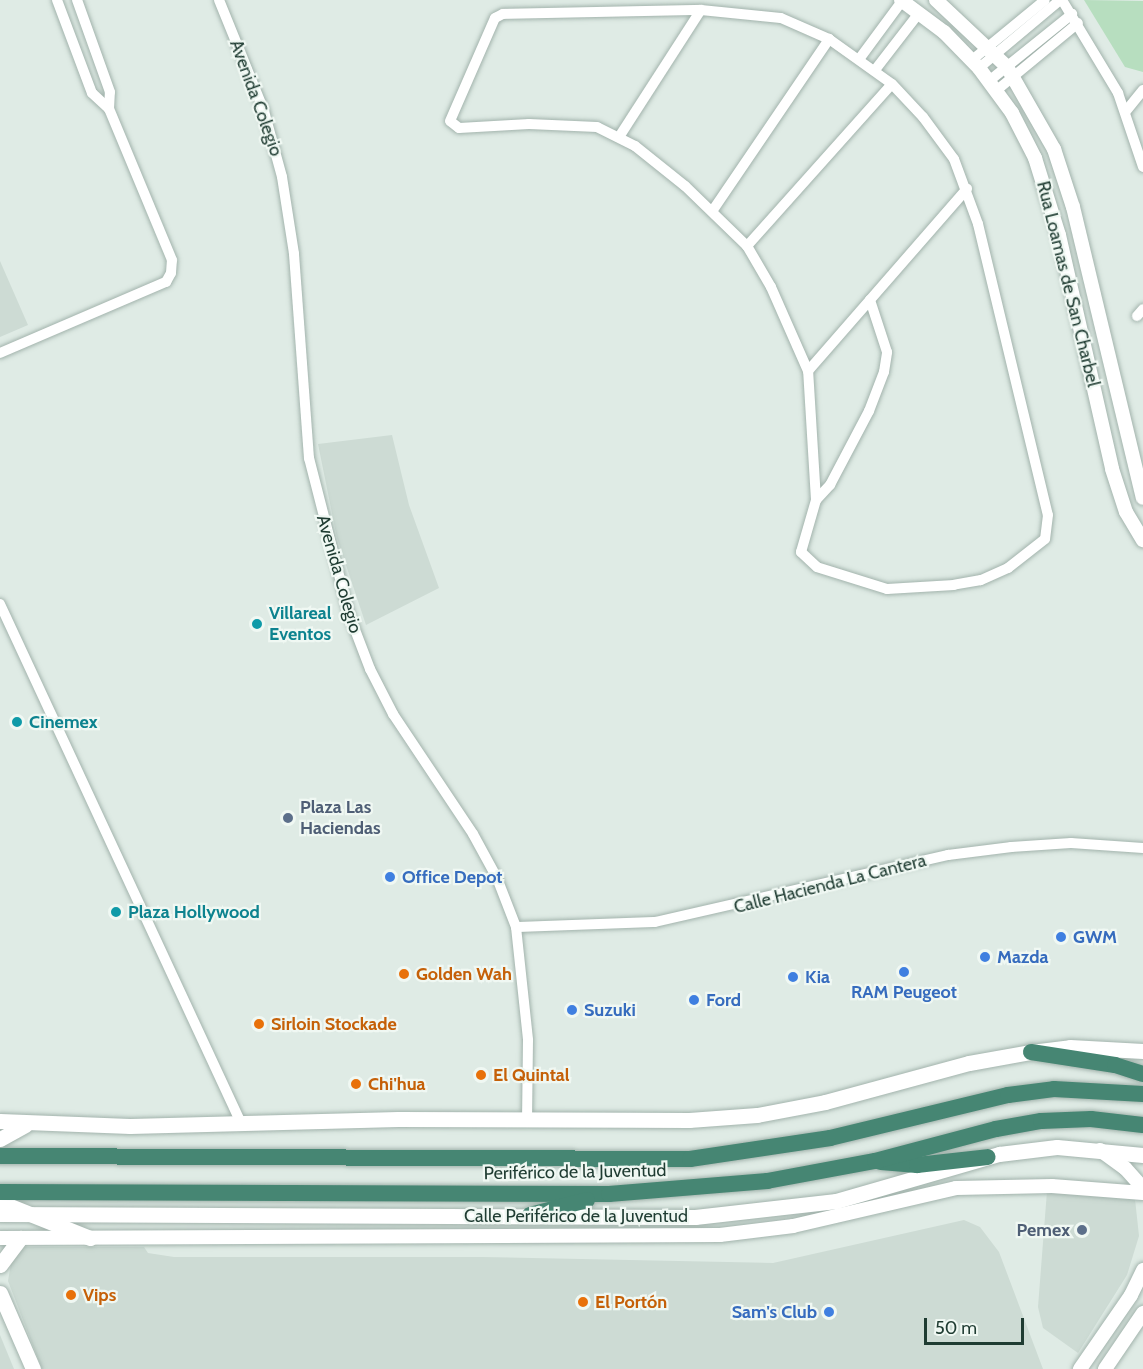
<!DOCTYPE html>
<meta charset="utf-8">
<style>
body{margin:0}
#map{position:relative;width:1143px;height:1369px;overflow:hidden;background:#dfebe5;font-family:Cabin,sans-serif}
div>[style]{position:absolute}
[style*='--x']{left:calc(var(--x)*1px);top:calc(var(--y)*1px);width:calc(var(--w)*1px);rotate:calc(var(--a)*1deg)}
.built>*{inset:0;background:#cddbd4}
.green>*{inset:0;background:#b7debf}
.roads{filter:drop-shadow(0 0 2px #a2b3ac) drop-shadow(0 0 2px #a2b3ac)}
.minor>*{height:10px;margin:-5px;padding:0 5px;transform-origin:5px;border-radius:5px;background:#fff}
.tertiary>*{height:14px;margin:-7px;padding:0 7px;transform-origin:7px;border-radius:7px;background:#fff}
.secondary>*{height:15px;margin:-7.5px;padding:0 7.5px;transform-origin:7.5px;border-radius:7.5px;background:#fff}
.trunk>*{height:16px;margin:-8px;padding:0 8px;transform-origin:8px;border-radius:8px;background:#468673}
.dots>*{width:16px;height:16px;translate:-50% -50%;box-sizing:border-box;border:3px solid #f0f8f3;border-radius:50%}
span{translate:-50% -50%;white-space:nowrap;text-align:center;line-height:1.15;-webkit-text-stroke:4.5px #f0f8f3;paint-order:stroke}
.street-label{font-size:18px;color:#1f3c32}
.culture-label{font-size:18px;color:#0d838f;font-weight:700}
.left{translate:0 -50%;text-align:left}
.service-label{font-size:18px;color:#4e5e75;font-weight:700}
.right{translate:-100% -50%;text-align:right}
.shop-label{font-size:18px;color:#366cbe;font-weight:700}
.food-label{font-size:18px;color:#c56008;font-weight:700}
.scale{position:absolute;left:924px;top:1318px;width:100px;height:27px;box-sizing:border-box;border:3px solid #1f3c32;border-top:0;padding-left:8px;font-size:18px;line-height:21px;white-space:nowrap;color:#1f3c32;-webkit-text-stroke:4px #f0f8f3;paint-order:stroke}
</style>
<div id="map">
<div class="built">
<i style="clip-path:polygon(0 261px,28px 325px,0 337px)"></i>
<i style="clip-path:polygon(392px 435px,409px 505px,439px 588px,366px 625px,337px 538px,318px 444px)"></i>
<i style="clip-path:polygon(1047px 1191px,1135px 1199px,1139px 1236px,1127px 1275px,1078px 1353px,1043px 1328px,1038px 1307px)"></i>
<i style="clip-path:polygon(964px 1220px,980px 1227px,999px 1252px,1043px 1369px,42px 1369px,8px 1281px,12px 1257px,22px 1247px,144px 1247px,148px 1253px,174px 1257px,482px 1257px,773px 1263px)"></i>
<i style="clip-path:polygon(0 1335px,14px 1369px,0 1369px)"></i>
</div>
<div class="green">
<i style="clip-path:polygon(1084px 0,1143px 1px,1143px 72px,1125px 67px)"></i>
</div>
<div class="roads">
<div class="minor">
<i style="--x:57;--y:0;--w:99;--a:69.4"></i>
<i style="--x:92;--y:93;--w:23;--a:43"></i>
<i style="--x:109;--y:109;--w:17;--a:-87"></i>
<i style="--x:110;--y:92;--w:98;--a:-109.7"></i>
<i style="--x:219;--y:0;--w:120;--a:67.9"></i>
<i style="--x:264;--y:111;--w:68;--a:74.7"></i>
<i style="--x:282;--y:177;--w:78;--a:81.1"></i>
<i style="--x:294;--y:254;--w:205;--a:85.8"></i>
<i style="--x:309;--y:458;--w:161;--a:75.6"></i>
<i style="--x:349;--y:614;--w:59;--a:69.1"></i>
<i style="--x:370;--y:669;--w:51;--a:62.9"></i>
<i style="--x:393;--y:714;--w:144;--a:56.3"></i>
<i style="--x:473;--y:834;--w:50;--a:61.4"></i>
<i style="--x:497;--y:878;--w:53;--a:68.8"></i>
<i style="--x:516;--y:927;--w:114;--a:83.9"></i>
<i style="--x:528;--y:1040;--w:79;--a:90.7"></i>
<i style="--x:1062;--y:0;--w:109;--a:58.9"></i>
<i style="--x:1118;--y:93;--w:78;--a:71.3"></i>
<i style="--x:701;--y:10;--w:80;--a:5.7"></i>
<i style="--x:781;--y:18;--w:52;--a:23.6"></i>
<i style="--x:829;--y:39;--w:77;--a:35.5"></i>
<i style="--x:892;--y:84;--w:45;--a:46.8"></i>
<i style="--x:923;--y:117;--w:52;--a:53.6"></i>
<i style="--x:954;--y:159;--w:69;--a:69.7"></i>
<i style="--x:978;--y:224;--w:299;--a:76.5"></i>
<i style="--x:1048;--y:515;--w:24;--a:97"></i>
<i style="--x:1045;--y:539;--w:47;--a:141.9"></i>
<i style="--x:1008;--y:568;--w:30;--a:156"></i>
<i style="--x:981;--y:580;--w:27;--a:170"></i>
<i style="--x:954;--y:585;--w:67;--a:176.6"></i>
<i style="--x:887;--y:589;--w:73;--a:-162.6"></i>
<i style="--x:817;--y:567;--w:22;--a:-137"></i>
<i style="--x:801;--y:552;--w:54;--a:-73.9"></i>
<i style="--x:816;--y:500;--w:129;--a:-93.5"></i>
<i style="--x:808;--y:371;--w:92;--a:-113.8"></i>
<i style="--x:771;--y:287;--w:48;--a:-120.3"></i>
<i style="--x:747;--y:246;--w:86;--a:-135.9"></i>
<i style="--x:685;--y:186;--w:64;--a:-141.3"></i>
<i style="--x:635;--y:146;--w:42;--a:-153.4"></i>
<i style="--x:597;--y:127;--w:68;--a:-177.5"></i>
<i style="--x:529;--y:124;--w:70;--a:176.7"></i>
<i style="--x:459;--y:128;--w:11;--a:-142"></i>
<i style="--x:450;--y:121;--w:112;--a:-66.4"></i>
<i style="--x:495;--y:18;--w:9;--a:-27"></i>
<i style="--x:503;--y:14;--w:198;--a:-1.2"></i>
<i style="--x:860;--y:58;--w:71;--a:-53.6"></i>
<i style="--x:972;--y:60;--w:94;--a:-39.4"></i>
<i style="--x:979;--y:68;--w:106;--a:-40"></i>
<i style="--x:875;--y:70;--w:72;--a:-52.3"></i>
<i style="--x:989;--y:81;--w:107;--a:-38.9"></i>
<i style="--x:997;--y:90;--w:105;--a:-39.6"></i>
<i style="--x:1126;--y:111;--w:27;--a:-51"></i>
<i style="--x:619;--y:137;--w:151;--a:-57.2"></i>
<i style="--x:713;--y:210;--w:207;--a:-55.8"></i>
<i style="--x:747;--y:246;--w:217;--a:-48.2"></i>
<i style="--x:1137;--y:316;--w:9;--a:-49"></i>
<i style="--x:0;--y:353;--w:181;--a:-23.2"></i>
<i style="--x:166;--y:282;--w:10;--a:-61"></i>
<i style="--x:171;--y:273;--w:13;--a:-86"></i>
<i style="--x:172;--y:260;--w:164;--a:-112.6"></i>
<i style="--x:808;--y:371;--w:242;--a:-48.9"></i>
<i style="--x:816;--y:500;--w:21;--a:-47"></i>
<i style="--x:830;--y:485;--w:84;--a:-62.2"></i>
<i style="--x:869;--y:411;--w:42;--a:-69"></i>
<i style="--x:884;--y:372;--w:20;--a:-81"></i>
<i style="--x:887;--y:352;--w:55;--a:-108.1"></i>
<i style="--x:0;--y:604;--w:572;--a:65.09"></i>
<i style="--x:516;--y:927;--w:139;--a:-2.1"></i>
<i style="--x:655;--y:922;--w:301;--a:-12.9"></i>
<i style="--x:948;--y:855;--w:64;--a:-7.2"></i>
<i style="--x:1011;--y:847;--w:60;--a:-3.8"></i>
<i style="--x:1071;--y:843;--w:72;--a:4"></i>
</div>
<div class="tertiary">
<i style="--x:901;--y:0;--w:54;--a:36.7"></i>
<i style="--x:944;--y:32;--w:50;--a:45.8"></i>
<i style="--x:979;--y:68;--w:56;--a:53.7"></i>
<i style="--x:1012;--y:113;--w:51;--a:62.9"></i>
<i style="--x:1035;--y:158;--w:81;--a:72.7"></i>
<i style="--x:1059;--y:235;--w:240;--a:77.2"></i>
<i style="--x:1112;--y:469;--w:45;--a:72"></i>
<i style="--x:1126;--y:512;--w:33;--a:59"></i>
<i style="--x:936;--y:0;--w:98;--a:43.3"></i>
<i style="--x:1007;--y:67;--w:95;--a:60.2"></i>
<i style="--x:1054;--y:149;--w:61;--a:71.9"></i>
<i style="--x:1073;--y:207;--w:299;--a:76.5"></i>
<i style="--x:1100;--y:1150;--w:31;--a:36"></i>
<i style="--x:1125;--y:1168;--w:27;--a:48"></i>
<i style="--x:0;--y:1238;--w:720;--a:-0.24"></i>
<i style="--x:720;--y:1235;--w:74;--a:-7"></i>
<i style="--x:793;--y:1226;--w:167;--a:-13.1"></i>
<i style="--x:956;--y:1188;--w:96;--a:-1.2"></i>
<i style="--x:1052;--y:1186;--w:91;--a:4.4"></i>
<i style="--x:1080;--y:1369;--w:90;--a:-55.4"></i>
<i style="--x:1131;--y:1295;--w:28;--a:-64"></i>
<i style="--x:1105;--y:1369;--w:68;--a:-55.8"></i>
</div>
<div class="secondary">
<i style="--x:0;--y:1121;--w:130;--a:2.2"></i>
<i style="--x:130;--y:1126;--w:268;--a:-1.5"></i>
<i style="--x:398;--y:1119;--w:291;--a:0.2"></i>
<i style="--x:689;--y:1120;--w:68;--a:-4.2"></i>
<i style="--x:757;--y:1115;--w:69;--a:-10.8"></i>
<i style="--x:825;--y:1102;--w:149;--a:-15.2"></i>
<i style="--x:969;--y:1063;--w:63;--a:-10.1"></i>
<i style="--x:1031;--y:1052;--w:39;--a:-7"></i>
<i style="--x:1070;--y:1047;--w:73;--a:3.1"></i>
<i style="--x:0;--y:1139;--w:29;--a:-29"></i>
<i style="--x:0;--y:1202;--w:97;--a:21.8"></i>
<i style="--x:0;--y:1214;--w:695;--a:0.25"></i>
<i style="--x:695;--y:1217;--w:142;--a:-6.5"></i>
<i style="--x:836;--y:1201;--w:170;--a:-16.1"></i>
<i style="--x:999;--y:1154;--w:58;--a:-6.9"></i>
<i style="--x:1057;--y:1147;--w:86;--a:5.3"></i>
<i style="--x:0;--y:1265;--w:34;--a:-53"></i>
<i style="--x:0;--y:1293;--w:83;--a:66.5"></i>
</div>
<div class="trunk">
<i style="--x:1031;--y:1052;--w:85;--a:8.8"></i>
<i style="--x:1115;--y:1065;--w:29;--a:18"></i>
<i style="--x:0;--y:1156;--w:690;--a:0.25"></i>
<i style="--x:690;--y:1159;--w:142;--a:-8.5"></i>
<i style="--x:830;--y:1138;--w:183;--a:-13.6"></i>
<i style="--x:1008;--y:1095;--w:46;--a:-7.4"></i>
<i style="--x:1054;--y:1089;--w:89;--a:3.2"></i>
<i style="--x:881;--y:1162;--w:36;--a:5"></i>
<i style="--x:917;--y:1165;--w:71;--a:-6.4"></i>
<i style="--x:0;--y:1192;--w:609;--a:0.19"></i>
<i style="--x:609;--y:1194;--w:159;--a:-4.7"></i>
<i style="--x:767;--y:1181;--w:110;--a:-10.5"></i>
<i style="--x:875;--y:1161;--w:125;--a:-14.8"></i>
<i style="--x:996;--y:1129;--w:46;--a:-10.1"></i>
<i style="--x:1041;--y:1121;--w:50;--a:-2.3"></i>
<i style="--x:1091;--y:1119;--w:52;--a:6.6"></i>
<i style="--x:530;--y:1215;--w:59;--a:-14.7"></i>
</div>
</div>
<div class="dots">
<i style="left:257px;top:624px;background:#0f9aa8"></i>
<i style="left:17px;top:722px;background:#0f9aa8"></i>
<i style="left:288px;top:818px;background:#5c6f8a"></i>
<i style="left:390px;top:877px;background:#3f7fe0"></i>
<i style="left:116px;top:912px;background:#0f9aa8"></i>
<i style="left:1061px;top:937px;background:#3f7fe0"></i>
<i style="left:985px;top:957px;background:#3f7fe0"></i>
<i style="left:904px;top:972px;background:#3f7fe0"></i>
<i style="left:404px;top:974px;background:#e8710a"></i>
<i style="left:793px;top:977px;background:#3f7fe0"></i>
<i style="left:694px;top:1000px;background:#3f7fe0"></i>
<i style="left:572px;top:1010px;background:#3f7fe0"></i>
<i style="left:259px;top:1024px;background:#e8710a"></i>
<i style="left:481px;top:1075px;background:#e8710a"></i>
<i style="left:356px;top:1084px;background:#e8710a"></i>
<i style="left:1082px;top:1230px;background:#5c6f8a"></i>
<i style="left:71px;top:1295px;background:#e8710a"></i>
<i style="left:583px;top:1302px;background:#e8710a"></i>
<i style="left:829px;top:1312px;background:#3f7fe0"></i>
</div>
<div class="street-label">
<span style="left:256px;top:98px;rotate:70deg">Avenida Colegio</span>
<span style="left:1068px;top:284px;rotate:76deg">Rua Loamas de San Charbel</span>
<span style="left:339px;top:574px;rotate:74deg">Avenida Colegio</span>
<span style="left:830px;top:884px;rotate:-14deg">Calle Hacienda La Cantera</span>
<span style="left:575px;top:1172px;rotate:-1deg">Periférico de la Juventud</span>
<span style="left:576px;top:1216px">Calle Periférico de la Juventud</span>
</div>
<div class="culture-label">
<span class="left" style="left:269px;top:624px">Villareal<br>Eventos</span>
<span class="left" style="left:29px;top:722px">Cinemex</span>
<span class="left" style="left:128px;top:912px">Plaza Hollywood</span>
</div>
<div class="service-label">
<span class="left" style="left:300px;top:818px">Plaza Las<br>Haciendas</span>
<span class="right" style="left:1070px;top:1230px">Pemex</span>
</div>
<div class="shop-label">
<span class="left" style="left:402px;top:877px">Office Depot</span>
<span class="left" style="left:1073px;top:937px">GWM</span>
<span class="left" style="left:997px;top:957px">Mazda</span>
<span class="left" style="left:805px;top:977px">Kia</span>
<span style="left:904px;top:992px">RAM Peugeot</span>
<span class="left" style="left:706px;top:1000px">Ford</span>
<span class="left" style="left:584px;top:1010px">Suzuki</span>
<span class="right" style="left:817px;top:1312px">Sam's Club</span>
</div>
<div class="food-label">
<span class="left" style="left:416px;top:974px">Golden Wah</span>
<span class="left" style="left:271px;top:1024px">Sirloin Stockade</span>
<span class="left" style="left:493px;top:1075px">El Quintal</span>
<span class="left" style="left:368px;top:1084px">Chi'hua</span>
<span class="left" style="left:83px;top:1295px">Vips</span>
<span class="left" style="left:595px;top:1302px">El Portón</span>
</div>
<div class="scale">50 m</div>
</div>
